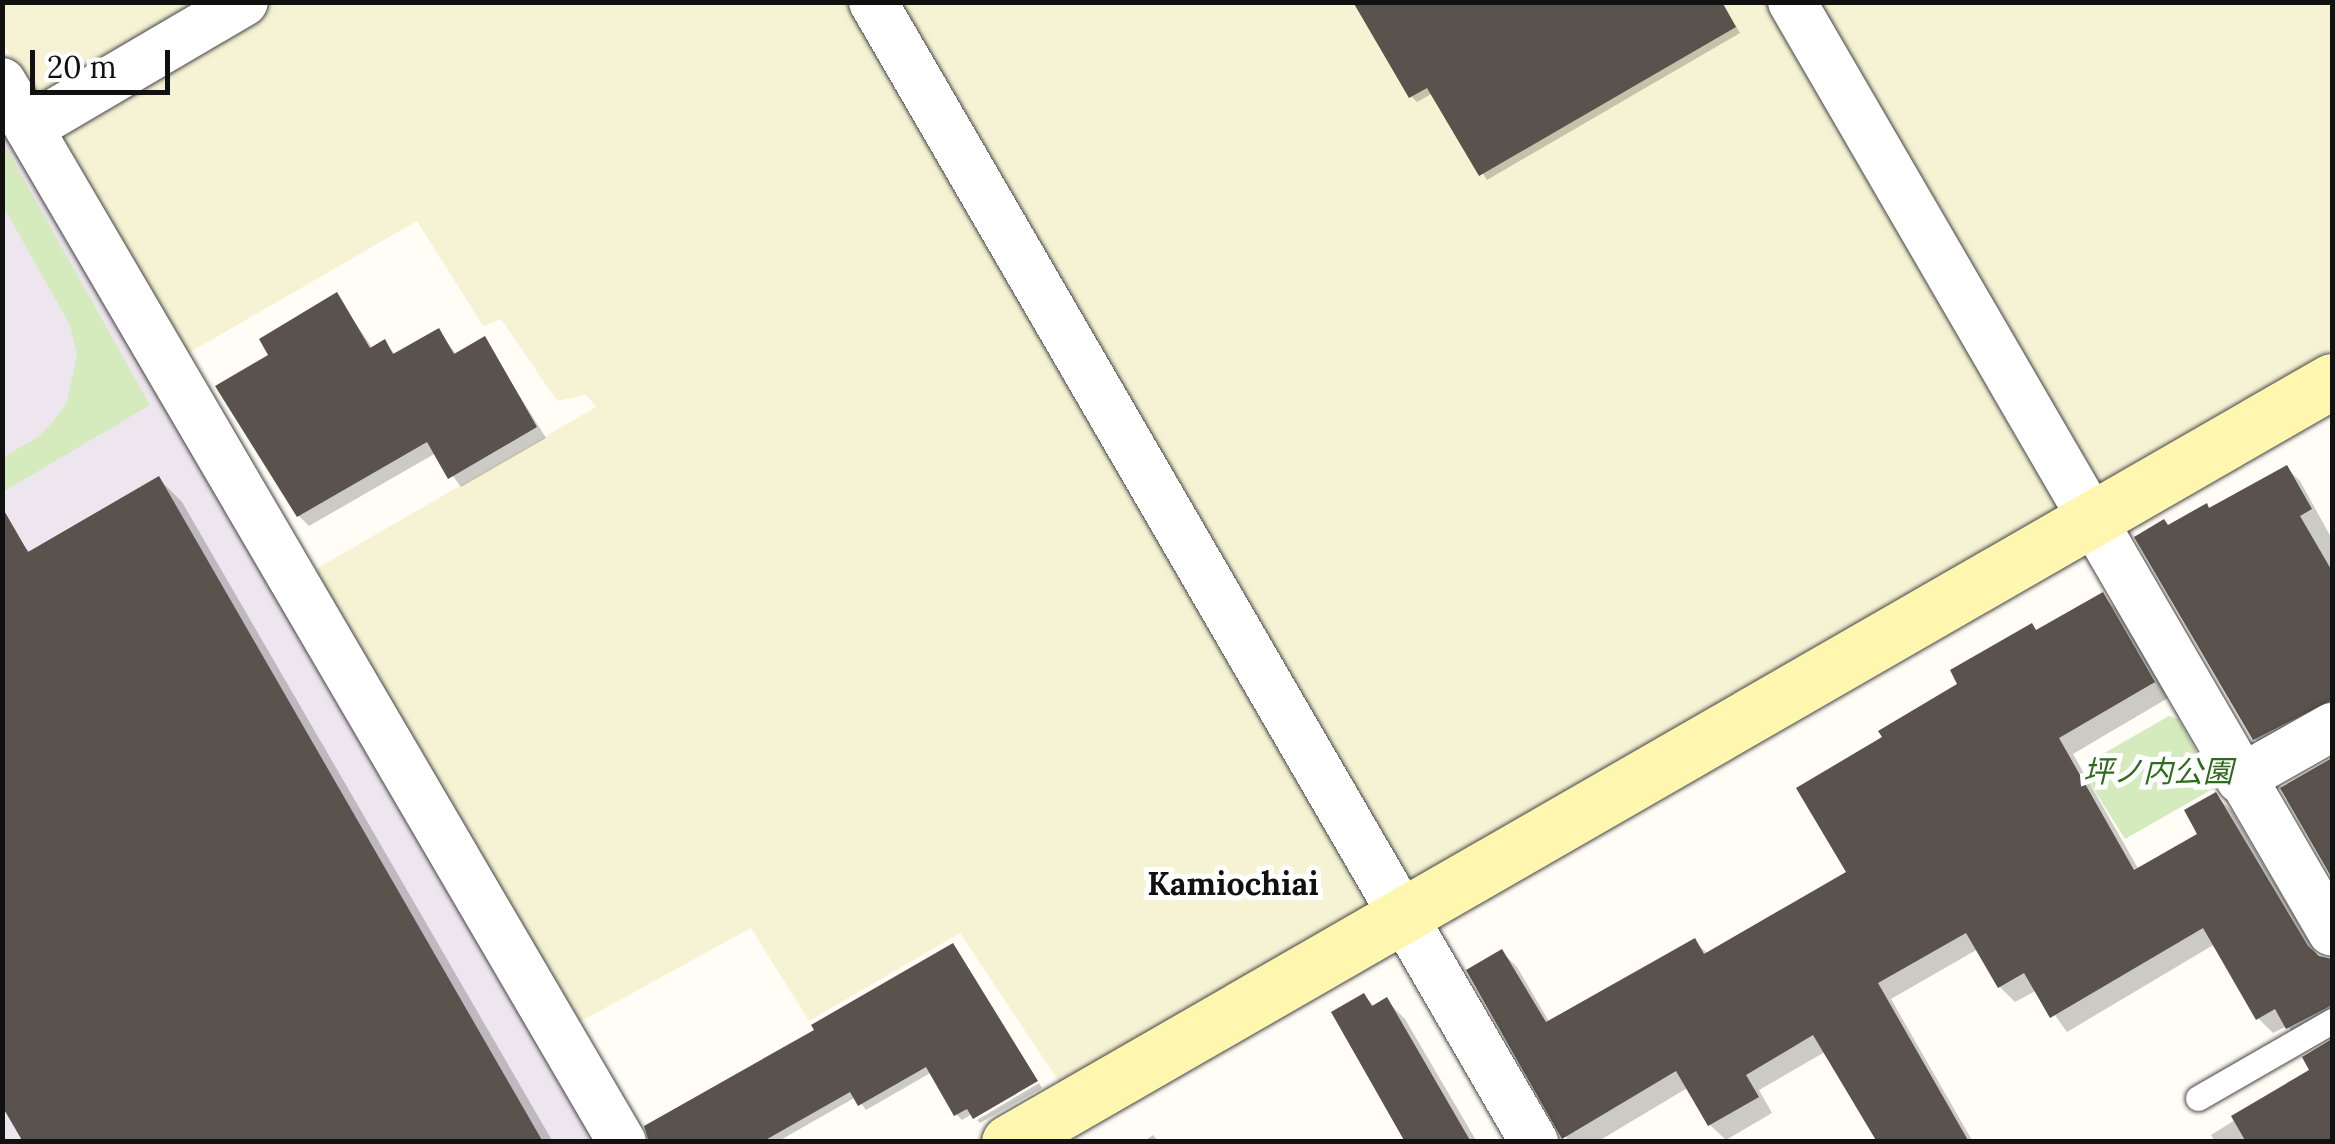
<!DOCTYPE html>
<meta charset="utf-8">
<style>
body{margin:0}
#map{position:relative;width:2335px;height:1144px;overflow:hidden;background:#fffdf5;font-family:Lora,"Noto Sans JP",serif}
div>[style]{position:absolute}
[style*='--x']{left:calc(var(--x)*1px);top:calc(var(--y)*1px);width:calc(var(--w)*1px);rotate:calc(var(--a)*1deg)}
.industrial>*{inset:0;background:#eee6ef}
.farmland>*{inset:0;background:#f6f3d4}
.green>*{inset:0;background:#d5ebbd}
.shadow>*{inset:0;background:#0003}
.building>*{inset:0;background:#5a524d}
.roads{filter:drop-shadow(0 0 2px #444) drop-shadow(0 0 2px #444)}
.lane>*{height:25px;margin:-12.5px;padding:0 12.5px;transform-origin:12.5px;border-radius:12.5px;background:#fff}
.street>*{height:48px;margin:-24px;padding:0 24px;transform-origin:24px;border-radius:24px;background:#fff}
.secondary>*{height:55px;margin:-27.5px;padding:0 27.5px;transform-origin:27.5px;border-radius:27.5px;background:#fff6b0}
span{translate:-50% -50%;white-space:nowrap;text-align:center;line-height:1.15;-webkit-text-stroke:10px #fff;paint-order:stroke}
.park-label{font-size:30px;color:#2f6b1f;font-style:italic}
.neighbourhood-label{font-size:32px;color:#111;font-weight:700}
.frame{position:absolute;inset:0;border:5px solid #111;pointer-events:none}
.scale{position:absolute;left:30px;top:50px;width:140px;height:45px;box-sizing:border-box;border:5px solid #111;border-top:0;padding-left:12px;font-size:30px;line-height:35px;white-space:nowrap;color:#111;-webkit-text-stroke:8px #fff;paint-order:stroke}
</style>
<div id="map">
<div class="industrial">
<i style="clip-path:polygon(3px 107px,602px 1141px,3px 1141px)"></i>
</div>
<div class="farmland">
<i style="clip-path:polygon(2px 3px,2332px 3px,2332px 349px,1059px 1082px,960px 933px,809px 1021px,751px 928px,576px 1024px,311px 572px,596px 407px,586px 395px,557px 401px,501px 319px,483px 326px,417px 221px,185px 355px,3px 43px)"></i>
</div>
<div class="green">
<i style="clip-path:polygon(2px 117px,14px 138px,4px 144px,150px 405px,3px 492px,3px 457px,37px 438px,52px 423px,67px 402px,77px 355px,70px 325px,3px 206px)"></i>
<i style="clip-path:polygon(2169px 716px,2178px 719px,2216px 787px,2125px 839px,2088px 780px,2092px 760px)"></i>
</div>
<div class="shadow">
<i style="clip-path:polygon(1356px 2px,1722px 2px,1740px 33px,1487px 180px,1433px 93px,1417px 102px,1411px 96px)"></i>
<i style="clip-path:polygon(337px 296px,373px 349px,384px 342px,396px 355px,438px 331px,457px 355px,484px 339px,546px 438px,461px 487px,436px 453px,309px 526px,299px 516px,272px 356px)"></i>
<i style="clip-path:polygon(2287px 468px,2300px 481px,2332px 539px,2332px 718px,2268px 752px,2255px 739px,2169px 528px)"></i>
<i style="clip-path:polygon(159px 479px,182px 502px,553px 1142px,26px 1142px,21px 543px,31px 553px)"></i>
<i style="clip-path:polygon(2102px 595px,2117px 610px,2168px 698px,2073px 754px,2139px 870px,2201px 835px,2215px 795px,2231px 810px,2318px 956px,2332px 969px,2328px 980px,2332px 992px,2332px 1027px,2303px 1042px,2287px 1026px,2273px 1033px,2258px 1018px,2215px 944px,2067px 1032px,2037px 990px,2015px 1002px,2000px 987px,1978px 949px,1891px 999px,1973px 1142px,1878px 1142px,1825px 1052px,1759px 1090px,1772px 1113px,1726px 1140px,1710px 1125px,1689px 1087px,1597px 1142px,1568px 1142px,1502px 952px,1517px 967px,1550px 1023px,1694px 941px,1708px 954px,1849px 873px,1885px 738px,2037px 632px)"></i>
<i style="clip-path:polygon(953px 947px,972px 1114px,962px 1120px,956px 1114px,932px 1072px,866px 1110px,856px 1097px,777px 1142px,659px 1142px,818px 1031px)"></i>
<i style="clip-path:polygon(1364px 996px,1375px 1007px,1386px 1000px,1405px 1019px,1477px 1142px,1408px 1142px)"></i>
<i style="clip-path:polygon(2332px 1041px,2332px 1142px,2215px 1142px,2211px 1135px,2313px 1071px,2305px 1058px)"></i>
<i style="clip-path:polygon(1039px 1083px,1042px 1088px,980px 1123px,977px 1120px)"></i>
<i style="clip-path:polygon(1153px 1135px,1159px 1142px,1143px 1142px)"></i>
</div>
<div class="building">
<i style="clip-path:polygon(1353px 2px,1722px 2px,1736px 27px,1479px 176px,1427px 88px,1409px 98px)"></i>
<i style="clip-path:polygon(337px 292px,370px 348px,385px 339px,393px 354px,439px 328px,454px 354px,485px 336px,537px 427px,448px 479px,427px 442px,297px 517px,215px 386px,268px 355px,259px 339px)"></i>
<i style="clip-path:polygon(2287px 465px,2312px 509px,2300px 516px,2332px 571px,2332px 700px,2253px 740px,2134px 537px,2164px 519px,2168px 525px,2207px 503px,2209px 508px)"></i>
<i style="clip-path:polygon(159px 476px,543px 1142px,23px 1142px,2px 1106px,2px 507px,28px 552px)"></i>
<i style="clip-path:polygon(2103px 592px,2155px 682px,2059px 738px,2134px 870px,2197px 834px,2184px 810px,2216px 792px,2308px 946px,2319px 956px,2332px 959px,2332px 1005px,2286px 1029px,2275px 1009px,2256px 1020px,2203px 928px,2050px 1018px,2024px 973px,1998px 988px,1966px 933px,1878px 983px,1969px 1142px,1877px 1142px,1813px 1035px,1746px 1075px,1759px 1097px,1708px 1126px,1676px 1071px,1562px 1139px,1466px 970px,1502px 949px,1546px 1022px,1695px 938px,1704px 954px,1846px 872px,1796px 788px,1882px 737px,1878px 731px,1957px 684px,1950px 670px,2032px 623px,2036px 630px)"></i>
<i style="clip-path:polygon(2332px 758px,2332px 878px,2280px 788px)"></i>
<i style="clip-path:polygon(953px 943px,1038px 1081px,973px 1119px,967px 1109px,954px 1116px,926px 1067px,858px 1106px,850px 1092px,762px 1142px,649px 1142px,644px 1126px,814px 1030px,811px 1025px)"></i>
<i style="clip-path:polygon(1364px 993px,1372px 1006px,1387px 997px,1471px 1142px,1405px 1142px,1331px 1012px)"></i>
<i style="clip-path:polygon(2332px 1039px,2332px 1142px,2246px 1142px,2231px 1116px,2309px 1070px,2302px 1057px)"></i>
</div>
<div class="roads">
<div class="lane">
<i style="--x:2198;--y:1098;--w:155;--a:-29.9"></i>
</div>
<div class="street">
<i style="--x:873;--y:2;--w:1318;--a:59.89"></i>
<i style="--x:1792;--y:2;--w:1075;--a:59.86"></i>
<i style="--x:2;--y:82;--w:1228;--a:59.68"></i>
<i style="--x:29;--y:128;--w:249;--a:-30.4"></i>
<i style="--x:2240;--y:779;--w:106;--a:-29.5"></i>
</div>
<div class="secondary">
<i style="--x:1009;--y:1142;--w:1526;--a:-29.91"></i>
</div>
</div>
<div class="park-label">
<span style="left:2158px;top:771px">坪ノ内公園</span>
</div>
<div class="neighbourhood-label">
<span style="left:1233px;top:884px">Kamiochiai</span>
</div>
<div class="frame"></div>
<div class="scale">20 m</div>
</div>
